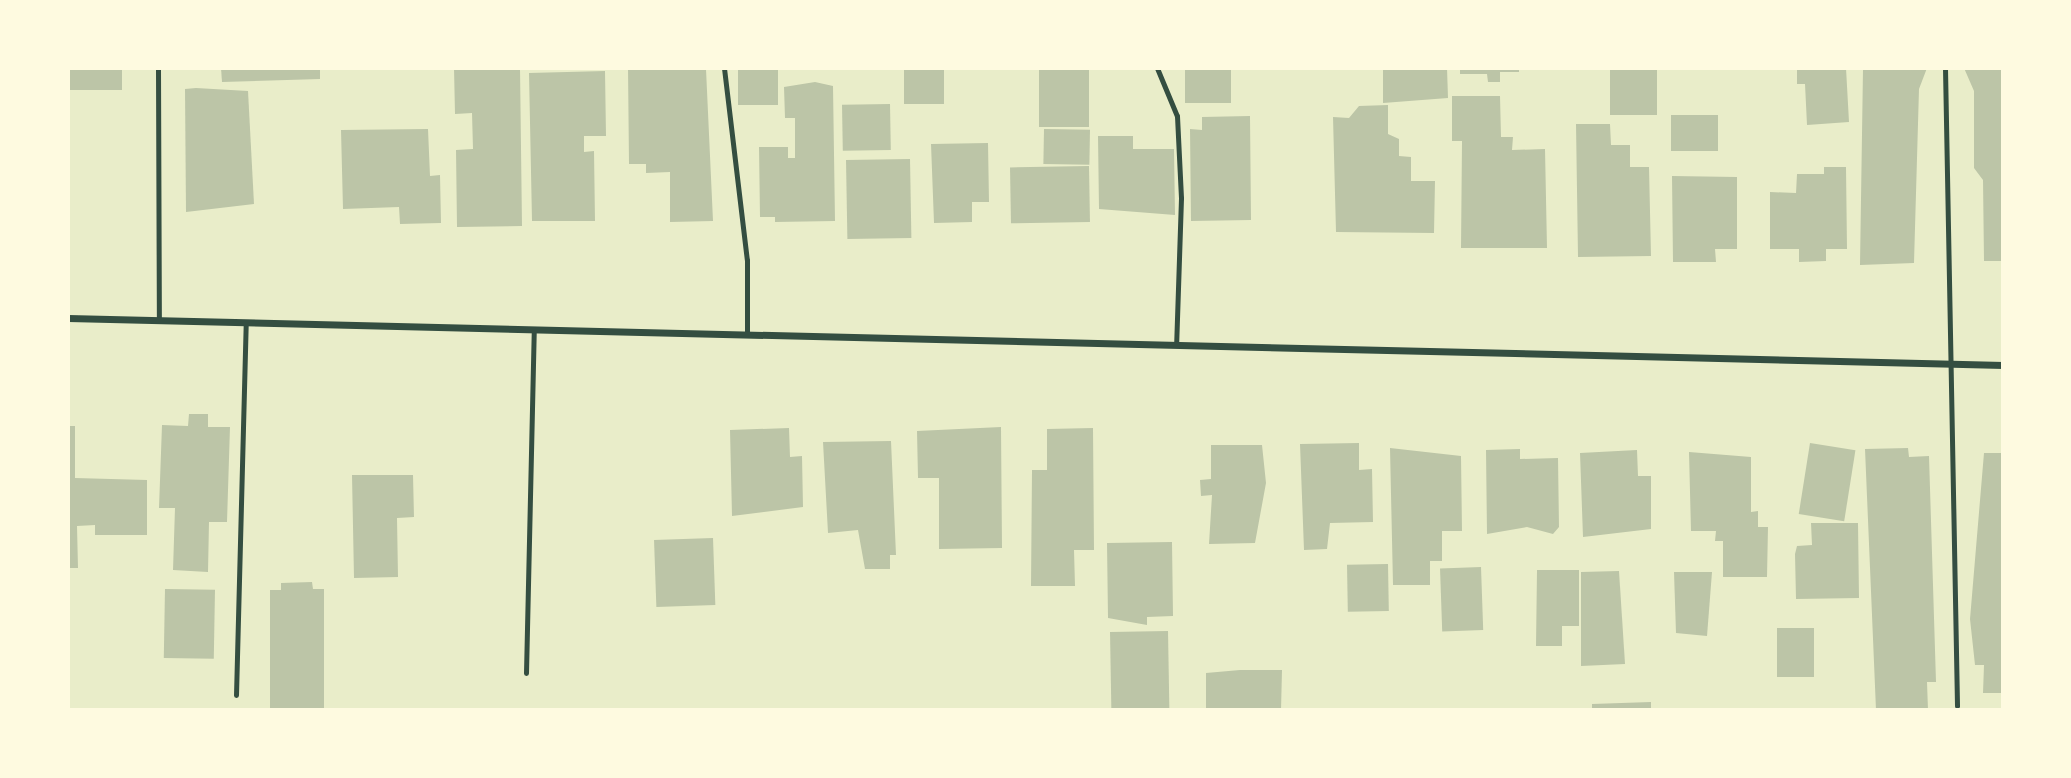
<!DOCTYPE html>
<style>
body{margin:0}
#map{position:relative;width:2071px;height:778px;overflow:hidden;background:#e9edc9;font-family:"Open Sans",sans-serif}
div>[style]{position:absolute}
[style*='--x']{left:calc(var(--x)*1px);top:calc(var(--y)*1px);width:calc(var(--w)*1px);rotate:calc(var(--a)*1deg)}
.building>*{inset:0;background:#bcc5a7;transform-origin:0 0}
.service>*{height:5px;margin:-2.5px;padding:0 2.5px;transform-origin:2.5px;border-radius:2.5px;background:#344e41}
.minor>*{height:7px;margin:-3.5px;padding:0 3.5px;transform-origin:3.5px;border-radius:3.5px;background:#344e41}
span{translate:-50% -50%;white-space:nowrap;text-align:center;line-height:1.15;-webkit-text-stroke:7px #fefae0;paint-order:stroke}
.frame{position:absolute;inset:0;border:70px solid #fefae0;pointer-events:none}
</style>
<div id="map">
<div class="building">
<i style="left:68px;top:68px;width:54px;height:22px"></i>
<i style="clip-path:polygon(221px 68px,320px 68px,320px 79px,222px 82px)"></i>
<i style="clip-path:polygon(454px 68px,520px 68px,522px 226px,457px 227px,456px 150px,473px 149px,472px 113px,455px 114px)"></i>
<i style="clip-path:polygon(628px 68px,706px 69px,713px 221px,670px 222px,670px 172px,646px 173px,646px 164px,629px 164px)"></i>
<i style="left:738px;top:68px;width:40px;height:37px"></i>
<i style="left:904px;top:68px;width:40px;height:36px"></i>
<i style="left:1039px;top:68px;width:50px;height:59px"></i>
<i style="left:1185px;top:68px;width:46px;height:35px"></i>
<i style="clip-path:polygon(1383px 68px,1447px 68px,1448px 98px,1383px 103px)"></i>
<i style="clip-path:polygon(1460px 68px,1519px 68px,1519px 72px,1500px 72px,1500px 82px,1488px 82px,1487px 74px,1460px 74px)"></i>
<i style="left:1610px;top:68px;width:47px;height:47px"></i>
<i style="clip-path:polygon(1797px 68px,1846px 68px,1849px 122px,1807px 125px,1805px 84px,1797px 84px)"></i>
<i style="clip-path:polygon(1927px 68px,1919px 89px,1914px 263px,1860px 265px,1863px 69px)"></i>
<i style="clip-path:polygon(1964px 68px,2003px 68px,2003px 261px,1984px 261px,1983px 180px,1974px 168px,1974px 91px)"></i>
<i style="clip-path:polygon(605px 71px,606px 136px,584px 136px,584px 152px,594px 151px,595px 221px,532px 221px,529px 73px)"></i>
<i style="clip-path:polygon(815px 82px,833px 86px,835px 221px,775px 222px,775px 217px,760px 217px,759px 147px,788px 147px,788px 158px,795px 158px,795px 118px,785px 118px,784px 87px)"></i>
<i style="clip-path:polygon(196px 88px,248px 91px,254px 204px,186px 212px,185px 89px)"></i>
<i style="clip-path:polygon(1452px 96px,1500px 96px,1501px 137px,1513px 137px,1512px 150px,1545px 149px,1547px 248px,1461px 248px,1462px 141px,1452px 141px)"></i>
<i style="left:890px;top:104px;width:46px;height:48px;rotate:89deg"></i>
<i style="clip-path:polygon(1388px 105px,1388px 134px,1399px 139px,1399px 156px,1411px 157px,1411px 181px,1435px 181px,1434px 233px,1336px 232px,1333px 117px,1349px 118px,1359px 106px)"></i>
<i style="left:1671px;top:115px;width:47px;height:36px"></i>
<i style="clip-path:polygon(1250px 116px,1251px 220px,1191px 221px,1190px 129px,1202px 130px,1202px 117px)"></i>
<i style="clip-path:polygon(1576px 124px,1610px 124px,1611px 145px,1630px 145px,1630px 167px,1649px 167px,1651px 256px,1578px 257px)"></i>
<i style="clip-path:polygon(428px 129px,430px 176px,440px 175px,441px 223px,400px 224px,399px 207px,343px 209px,341px 130px)"></i>
<i style="left:1044px;top:129px;width:46px;height:35px;rotate:1deg"></i>
<i style="clip-path:polygon(1098px 136px,1133px 136px,1133px 149px,1174px 149px,1175px 215px,1099px 209px)"></i>
<i style="clip-path:polygon(988px 143px,989px 202px,972px 202px,972px 222px,934px 223px,931px 144px)"></i>
<i style="left:910px;top:159px;width:79px;height:64px;rotate:89deg"></i>
<i style="left:1089px;top:166px;width:56px;height:79px;rotate:89deg"></i>
<i style="clip-path:polygon(1824px 167px,1846px 167px,1847px 249px,1826px 249px,1826px 261px,1799px 262px,1799px 249px,1770px 249px,1770px 192px,1796px 193px,1797px 174px,1824px 174px)"></i>
<i style="clip-path:polygon(1672px 176px,1737px 177px,1737px 249px,1715px 249px,1716px 262px,1673px 262px)"></i>
<i style="clip-path:polygon(189px 414px,208px 414px,208px 427px,230px 427px,227px 522px,209px 522px,208px 572px,173px 570px,175px 508px,159px 508px,162px 425px,188px 426px)"></i>
<i style="clip-path:polygon(68px 426px,75px 426px,75px 478px,147px 480px,147px 535px,95px 535px,95px 525px,77px 526px,78px 568px,68px 568px)"></i>
<i style="clip-path:polygon(1001px 427px,1002px 548px,939px 549px,939px 478px,918px 478px,917px 431px)"></i>
<i style="clip-path:polygon(789px 428px,790px 457px,802px 456px,803px 507px,732px 516px,730px 430px)"></i>
<i style="clip-path:polygon(1093px 428px,1094px 550px,1074px 550px,1075px 586px,1031px 586px,1032px 470px,1047px 470px,1047px 429px)"></i>
<i style="clip-path:polygon(891px 441px,896px 555px,890px 555px,890px 569px,865px 569px,858px 530px,828px 533px,823px 442px)"></i>
<i style="clip-path:polygon(1359px 443px,1359px 470px,1372px 469px,1373px 522px,1330px 523px,1327px 549px,1304px 550px,1300px 444px)"></i>
<i style="left:1810px;top:443px;width:46px;height:72px;rotate:9deg"></i>
<i style="clip-path:polygon(1211px 445px,1262px 445px,1266px 483px,1255px 543px,1209px 544px,1212px 495px,1201px 496px,1200px 480px,1211px 479px)"></i>
<i style="clip-path:polygon(1390px 448px,1461px 456px,1462px 531px,1442px 531px,1442px 561px,1430px 561px,1430px 585px,1393px 585px)"></i>
<i style="clip-path:polygon(1908px 448px,1909px 457px,1929px 456px,1936px 682px,1927px 682px,1928px 710px,1876px 710px,1865px 449px)"></i>
<i style="clip-path:polygon(1520px 449px,1520px 459px,1558px 458px,1559px 527px,1553px 534px,1527px 527px,1487px 534px,1486px 450px)"></i>
<i style="clip-path:polygon(1637px 450px,1638px 476px,1651px 476px,1651px 529px,1583px 537px,1580px 453px)"></i>
<i style="clip-path:polygon(1689px 452px,1751px 457px,1751px 512px,1758px 511px,1758px 527px,1768px 527px,1767px 577px,1723px 577px,1723px 541px,1715px 541px,1716px 531px,1691px 531px)"></i>
<i style="clip-path:polygon(1984px 453px,2003px 453px,2003px 693px,1983px 693px,1984px 665px,1975px 665px,1970px 619px)"></i>
<i style="clip-path:polygon(352px 475px,413px 475px,414px 517px,397px 518px,398px 577px,354px 578px)"></i>
<i style="clip-path:polygon(1811px 523px,1858px 523px,1859px 598px,1796px 599px,1795px 554px,1797px 546px,1812px 545px)"></i>
<i style="left:713px;top:538px;width:67px;height:59px;rotate:88deg"></i>
<i style="clip-path:polygon(1172px 542px,1173px 616px,1147px 617px,1147px 625px,1108px 618px,1107px 543px)"></i>
<i style="left:1388px;top:564px;width:47px;height:41px;rotate:89deg"></i>
<i style="left:1481px;top:567px;width:63px;height:41px;rotate:88deg"></i>
<i style="clip-path:polygon(1537px 570px,1579px 570px,1579px 626px,1562px 626px,1562px 646px,1536px 646px)"></i>
<i style="clip-path:polygon(1619px 571px,1625px 664px,1581px 666px,1581px 572px)"></i>
<i style="clip-path:polygon(1674px 572px,1712px 572px,1707px 636px,1676px 633px)"></i>
<i style="clip-path:polygon(312px 582px,313px 589px,324px 589px,324px 710px,270px 710px,270px 590px,281px 590px,281px 583px)"></i>
<i style="left:165px;top:589px;width:50px;height:69px;rotate:1deg"></i>
<i style="left:1777px;top:628px;width:37px;height:49px"></i>
<i style="left:1168px;top:631px;width:79px;height:58px;rotate:89deg"></i>
<i style="clip-path:polygon(1240px 670px,1282px 670px,1281px 710px,1206px 710px,1206px 673px)"></i>
<i style="clip-path:polygon(1651px 702px,1651px 710px,1592px 710px,1592px 704px)"></i>
</div>
<div class="service">
<i style="--x:158;--y:68;--w:252;--a:89.8"></i>
<i style="--x:724;--y:68;--w:193;--a:83.2"></i>
<i style="--x:747;--y:260;--w:75;--a:90"></i>
<i style="--x:1157;--y:68;--w:52;--a:67.4"></i>
<i style="--x:1177;--y:116;--w:82;--a:87.2"></i>
<i style="--x:1181;--y:198;--w:147;--a:91.9"></i>
<i style="--x:1945;--y:68;--w:638;--a:88.92"></i>
<i style="--x:526;--y:673;--w:343;--a:-88.7"></i>
<i style="--x:236;--y:695;--w:372;--a:-88.5"></i>
</div>
<div class="minor">
<i style="--x:68;--y:318;--w:1936;--a:1.39"></i>
</div>
<div class="frame"></div>
</div>
